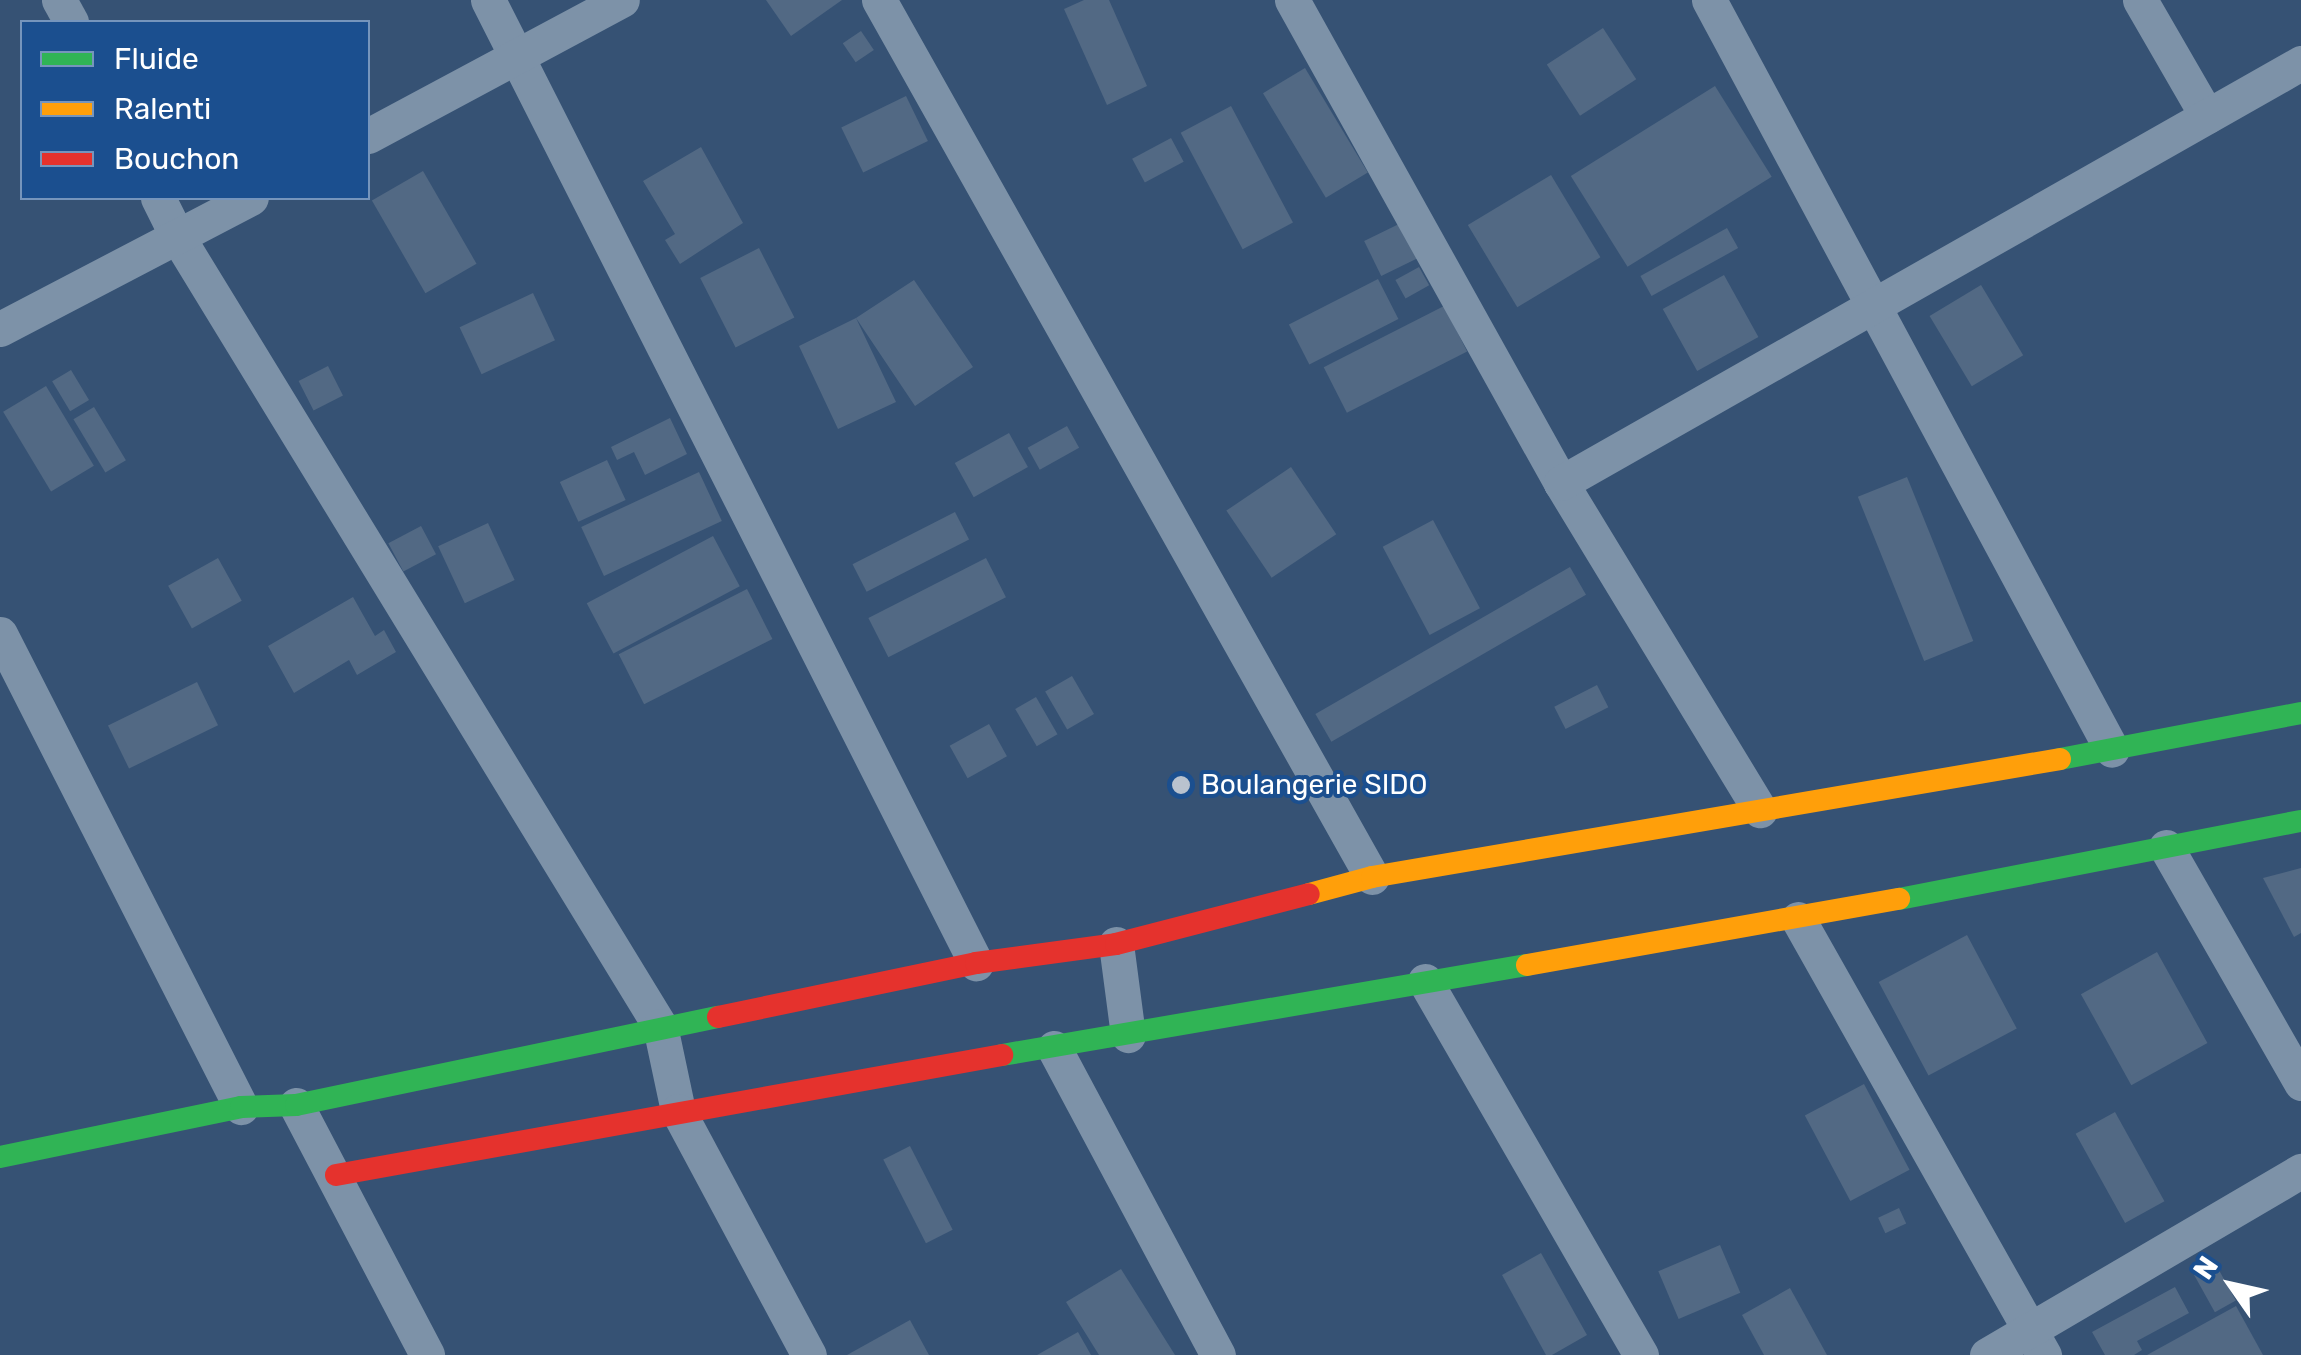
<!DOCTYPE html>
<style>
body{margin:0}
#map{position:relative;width:2301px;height:1355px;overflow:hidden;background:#365274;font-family:Rubik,sans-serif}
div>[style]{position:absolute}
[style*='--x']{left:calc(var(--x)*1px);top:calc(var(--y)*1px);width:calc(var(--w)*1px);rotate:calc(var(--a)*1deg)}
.building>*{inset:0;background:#526984;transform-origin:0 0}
.street>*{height:35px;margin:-17.5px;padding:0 17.5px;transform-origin:17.5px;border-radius:17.5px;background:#7d92a8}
.fast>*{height:22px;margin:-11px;padding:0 11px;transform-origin:11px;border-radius:11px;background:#30b455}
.slow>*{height:22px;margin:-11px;padding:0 11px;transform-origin:11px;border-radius:11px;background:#ff9f0a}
.jam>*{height:22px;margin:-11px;padding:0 11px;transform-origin:11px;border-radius:11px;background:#e5322d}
.dots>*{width:28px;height:28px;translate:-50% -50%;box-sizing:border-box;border:5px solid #1b4f8f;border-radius:50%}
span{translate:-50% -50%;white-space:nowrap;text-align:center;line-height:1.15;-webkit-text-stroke:8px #1b4f8f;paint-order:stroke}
.poi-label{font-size:28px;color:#fff}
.left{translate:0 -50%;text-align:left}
.legend{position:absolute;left:20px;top:20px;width:350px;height:180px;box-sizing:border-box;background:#1b4f8f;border:2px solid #7695bc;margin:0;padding:12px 18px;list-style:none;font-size:30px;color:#fff}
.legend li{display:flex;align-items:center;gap:20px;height:50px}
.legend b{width:50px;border:2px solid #7695bc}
.north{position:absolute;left:2181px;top:1235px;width:100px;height:100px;-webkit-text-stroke:8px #1b4f8f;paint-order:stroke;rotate:304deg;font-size:28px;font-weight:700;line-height:40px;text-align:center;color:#fff}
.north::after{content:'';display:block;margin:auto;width:35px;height:45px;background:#fff;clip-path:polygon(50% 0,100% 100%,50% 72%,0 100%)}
</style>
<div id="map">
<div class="building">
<i style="clip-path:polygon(766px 0,842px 0,791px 36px)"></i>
<i style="clip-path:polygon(1084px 0,1109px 0,1147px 86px,1107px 105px,1064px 9px)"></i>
<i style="left:1603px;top:28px;width:61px;height:67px;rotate:57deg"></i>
<i style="left:861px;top:31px;width:23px;height:22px;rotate:56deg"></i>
<i style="left:1305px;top:68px;width:122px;height:49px;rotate:59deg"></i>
<i style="left:1715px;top:86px;width:107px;height:170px;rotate:58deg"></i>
<i style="left:906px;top:96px;width:50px;height:72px;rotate:64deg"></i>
<i style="left:1231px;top:106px;width:132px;height:57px;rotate:62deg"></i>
<i style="left:1171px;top:138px;width:27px;height:44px;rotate:62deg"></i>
<i style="clip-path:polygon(701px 147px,743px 223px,680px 264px,665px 240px,675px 234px,643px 181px)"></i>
<i style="left:423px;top:171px;width:107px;height:59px;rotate:60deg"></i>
<i style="left:1551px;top:175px;width:96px;height:97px;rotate:59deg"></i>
<i style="left:1401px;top:223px;width:39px;height:41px;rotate:64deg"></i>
<i style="left:1727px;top:228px;width:23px;height:99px;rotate:61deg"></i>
<i style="left:759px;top:248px;width:78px;height:66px;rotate:63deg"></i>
<i style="left:1419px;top:267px;width:21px;height:27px;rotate:61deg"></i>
<i style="left:1724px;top:275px;width:71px;height:70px;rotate:61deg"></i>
<i style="left:1378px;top:279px;width:45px;height:100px;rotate:63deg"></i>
<i style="clip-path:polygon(914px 280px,973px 367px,915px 406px,856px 318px,896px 402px,838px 429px,799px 346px,856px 318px)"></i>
<i style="left:1981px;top:285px;width:82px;height:60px;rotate:59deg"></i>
<i style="left:533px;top:293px;width:52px;height:81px;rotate:65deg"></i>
<i style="left:1444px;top:306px;width:51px;height:135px;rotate:63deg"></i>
<i style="left:328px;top:366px;width:33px;height:33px;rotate:63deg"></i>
<i style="left:71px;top:370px;width:35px;height:22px;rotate:59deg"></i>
<i style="left:46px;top:386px;width:93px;height:50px;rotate:59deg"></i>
<i style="left:94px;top:407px;width:62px;height:24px;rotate:59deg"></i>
<i style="clip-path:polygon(670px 418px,687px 454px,645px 475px,634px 452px,617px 460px,611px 447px)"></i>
<i style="left:1067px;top:426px;width:25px;height:45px;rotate:61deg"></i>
<i style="left:1009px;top:433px;width:39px;height:62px;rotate:61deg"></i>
<i style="left:607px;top:460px;width:44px;height:52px;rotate:65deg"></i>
<i style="left:1291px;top:467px;width:81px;height:78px;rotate:56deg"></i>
<i style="left:699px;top:472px;width:54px;height:130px;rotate:65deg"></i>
<i style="left:1907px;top:477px;width:177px;height:53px;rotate:68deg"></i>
<i style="left:955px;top:512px;width:31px;height:115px;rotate:63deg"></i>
<i style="left:1433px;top:520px;width:100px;height:57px;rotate:62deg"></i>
<i style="left:488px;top:523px;width:63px;height:55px;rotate:65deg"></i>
<i style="left:421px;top:526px;width:32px;height:37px;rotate:62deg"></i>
<i style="left:713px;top:536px;width:57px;height:143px;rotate:62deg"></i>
<i style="left:218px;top:558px;width:49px;height:57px;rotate:61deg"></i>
<i style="left:986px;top:558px;width:44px;height:132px;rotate:63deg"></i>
<i style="left:1570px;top:567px;width:32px;height:294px;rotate:60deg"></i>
<i style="left:747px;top:589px;width:56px;height:144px;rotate:63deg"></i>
<i style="clip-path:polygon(353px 597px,375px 636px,384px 630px,396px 652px,357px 675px,349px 660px,294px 693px,268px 646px)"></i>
<i style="left:1072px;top:676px;width:44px;height:31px;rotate:60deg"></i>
<i style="left:197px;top:682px;width:48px;height:99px;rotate:64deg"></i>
<i style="left:1597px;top:685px;width:25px;height:48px;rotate:63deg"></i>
<i style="left:1036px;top:697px;width:43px;height:24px;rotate:60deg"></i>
<i style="left:989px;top:724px;width:37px;height:45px;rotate:61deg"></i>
<i style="clip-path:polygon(2301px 868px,2301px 933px,2294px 937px,2263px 878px)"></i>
<i style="left:1967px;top:935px;width:106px;height:100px;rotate:62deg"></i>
<i style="left:2157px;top:952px;width:104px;height:87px;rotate:61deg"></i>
<i style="left:1864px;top:1084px;width:97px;height:67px;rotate:62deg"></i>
<i style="left:2115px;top:1112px;width:102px;height:45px;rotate:61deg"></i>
<i style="left:910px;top:1146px;width:94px;height:30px;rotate:63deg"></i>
<i style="left:1899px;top:1208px;width:17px;height:23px;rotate:65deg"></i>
<i style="left:1720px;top:1245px;width:52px;height:67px;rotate:67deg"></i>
<i style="clip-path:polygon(1541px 1253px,1587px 1335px,1552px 1355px,1546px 1355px,1502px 1275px)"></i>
<i style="left:2215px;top:1263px;width:43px;height:24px;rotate:61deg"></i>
<i style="clip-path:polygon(1121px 1269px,1175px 1355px,1099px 1355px,1066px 1302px)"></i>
<i style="clip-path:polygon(2175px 1287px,2189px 1313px,2137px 1341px,2142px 1350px,2134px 1355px,2105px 1355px,2092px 1332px)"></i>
<i style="clip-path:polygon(1790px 1288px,1827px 1355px,1764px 1355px,1742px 1315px)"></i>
<i style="clip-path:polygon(2236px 1306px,2263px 1355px,2147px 1355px)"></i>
<i style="clip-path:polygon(910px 1320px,929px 1355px,847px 1355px)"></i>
<i style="clip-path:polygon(1078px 1332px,1091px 1355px,1037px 1355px)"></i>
</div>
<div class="street">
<i style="--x:59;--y:0;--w:25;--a:61"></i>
<i style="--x:488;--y:0;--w:1080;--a:63.13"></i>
<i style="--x:879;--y:0;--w:1006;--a:60.66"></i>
<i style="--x:1292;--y:0;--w:553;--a:60.88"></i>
<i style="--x:1561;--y:483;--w:383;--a:58.7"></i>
<i style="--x:1709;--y:0;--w:851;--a:61.75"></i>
<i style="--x:2140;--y:0;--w:134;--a:60"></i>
<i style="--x:368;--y:136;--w:288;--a:-28.2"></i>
<i style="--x:158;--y:198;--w:42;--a:63.4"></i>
<i style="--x:177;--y:236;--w:926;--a:58.56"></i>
<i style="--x:660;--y:1026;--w:87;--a:78"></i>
<i style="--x:678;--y:1111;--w:277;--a:61.8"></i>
<i style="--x:0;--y:329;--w:283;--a:-27.6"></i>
<i style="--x:1561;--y:483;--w:851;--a:-29.58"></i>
<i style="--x:0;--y:634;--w:531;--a:63"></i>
<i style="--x:2166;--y:847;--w:272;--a:60.2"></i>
<i style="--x:1798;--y:919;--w:501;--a:60.57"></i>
<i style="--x:1116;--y:944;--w:92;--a:82.5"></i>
<i style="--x:1425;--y:981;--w:432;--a:60"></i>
<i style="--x:1054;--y:1048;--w:348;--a:61.9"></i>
<i style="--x:296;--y:1105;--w:282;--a:62.3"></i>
<i style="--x:1987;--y:1355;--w:364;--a:-30.4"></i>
</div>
<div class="fast">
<i style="--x:2060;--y:759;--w:245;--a:-10.8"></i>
<i style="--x:1899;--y:899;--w:409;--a:-11"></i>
<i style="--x:1002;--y:1055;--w:533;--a:-9.73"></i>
<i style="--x:0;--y:1157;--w:246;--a:-11.7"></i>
<i style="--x:241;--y:1107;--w:55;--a:-2.1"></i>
<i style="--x:296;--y:1105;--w:431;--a:-11.8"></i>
</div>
<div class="slow">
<i style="--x:1309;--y:894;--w:65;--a:-15.1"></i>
<i style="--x:1372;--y:877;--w:698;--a:-9.73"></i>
<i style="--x:1527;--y:965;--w:378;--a:-10.1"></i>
</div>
<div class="jam">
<i style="--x:718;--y:1017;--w:264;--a:-11.8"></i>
<i style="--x:976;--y:963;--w:141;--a:-7.7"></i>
<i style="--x:1116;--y:944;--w:199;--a:-14.5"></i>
<i style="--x:336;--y:1175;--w:677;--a:-10.21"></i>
</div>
<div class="dots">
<i style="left:1181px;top:785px;background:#b9c2ce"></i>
</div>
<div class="poi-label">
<span class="left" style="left:1201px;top:785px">Boulangerie SIDO</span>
</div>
<ul class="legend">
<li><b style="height:12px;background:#30b455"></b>Fluide</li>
<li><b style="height:12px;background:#ff9f0a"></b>Ralenti</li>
<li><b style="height:12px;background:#e5322d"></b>Bouchon</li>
</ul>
<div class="north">N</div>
</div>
